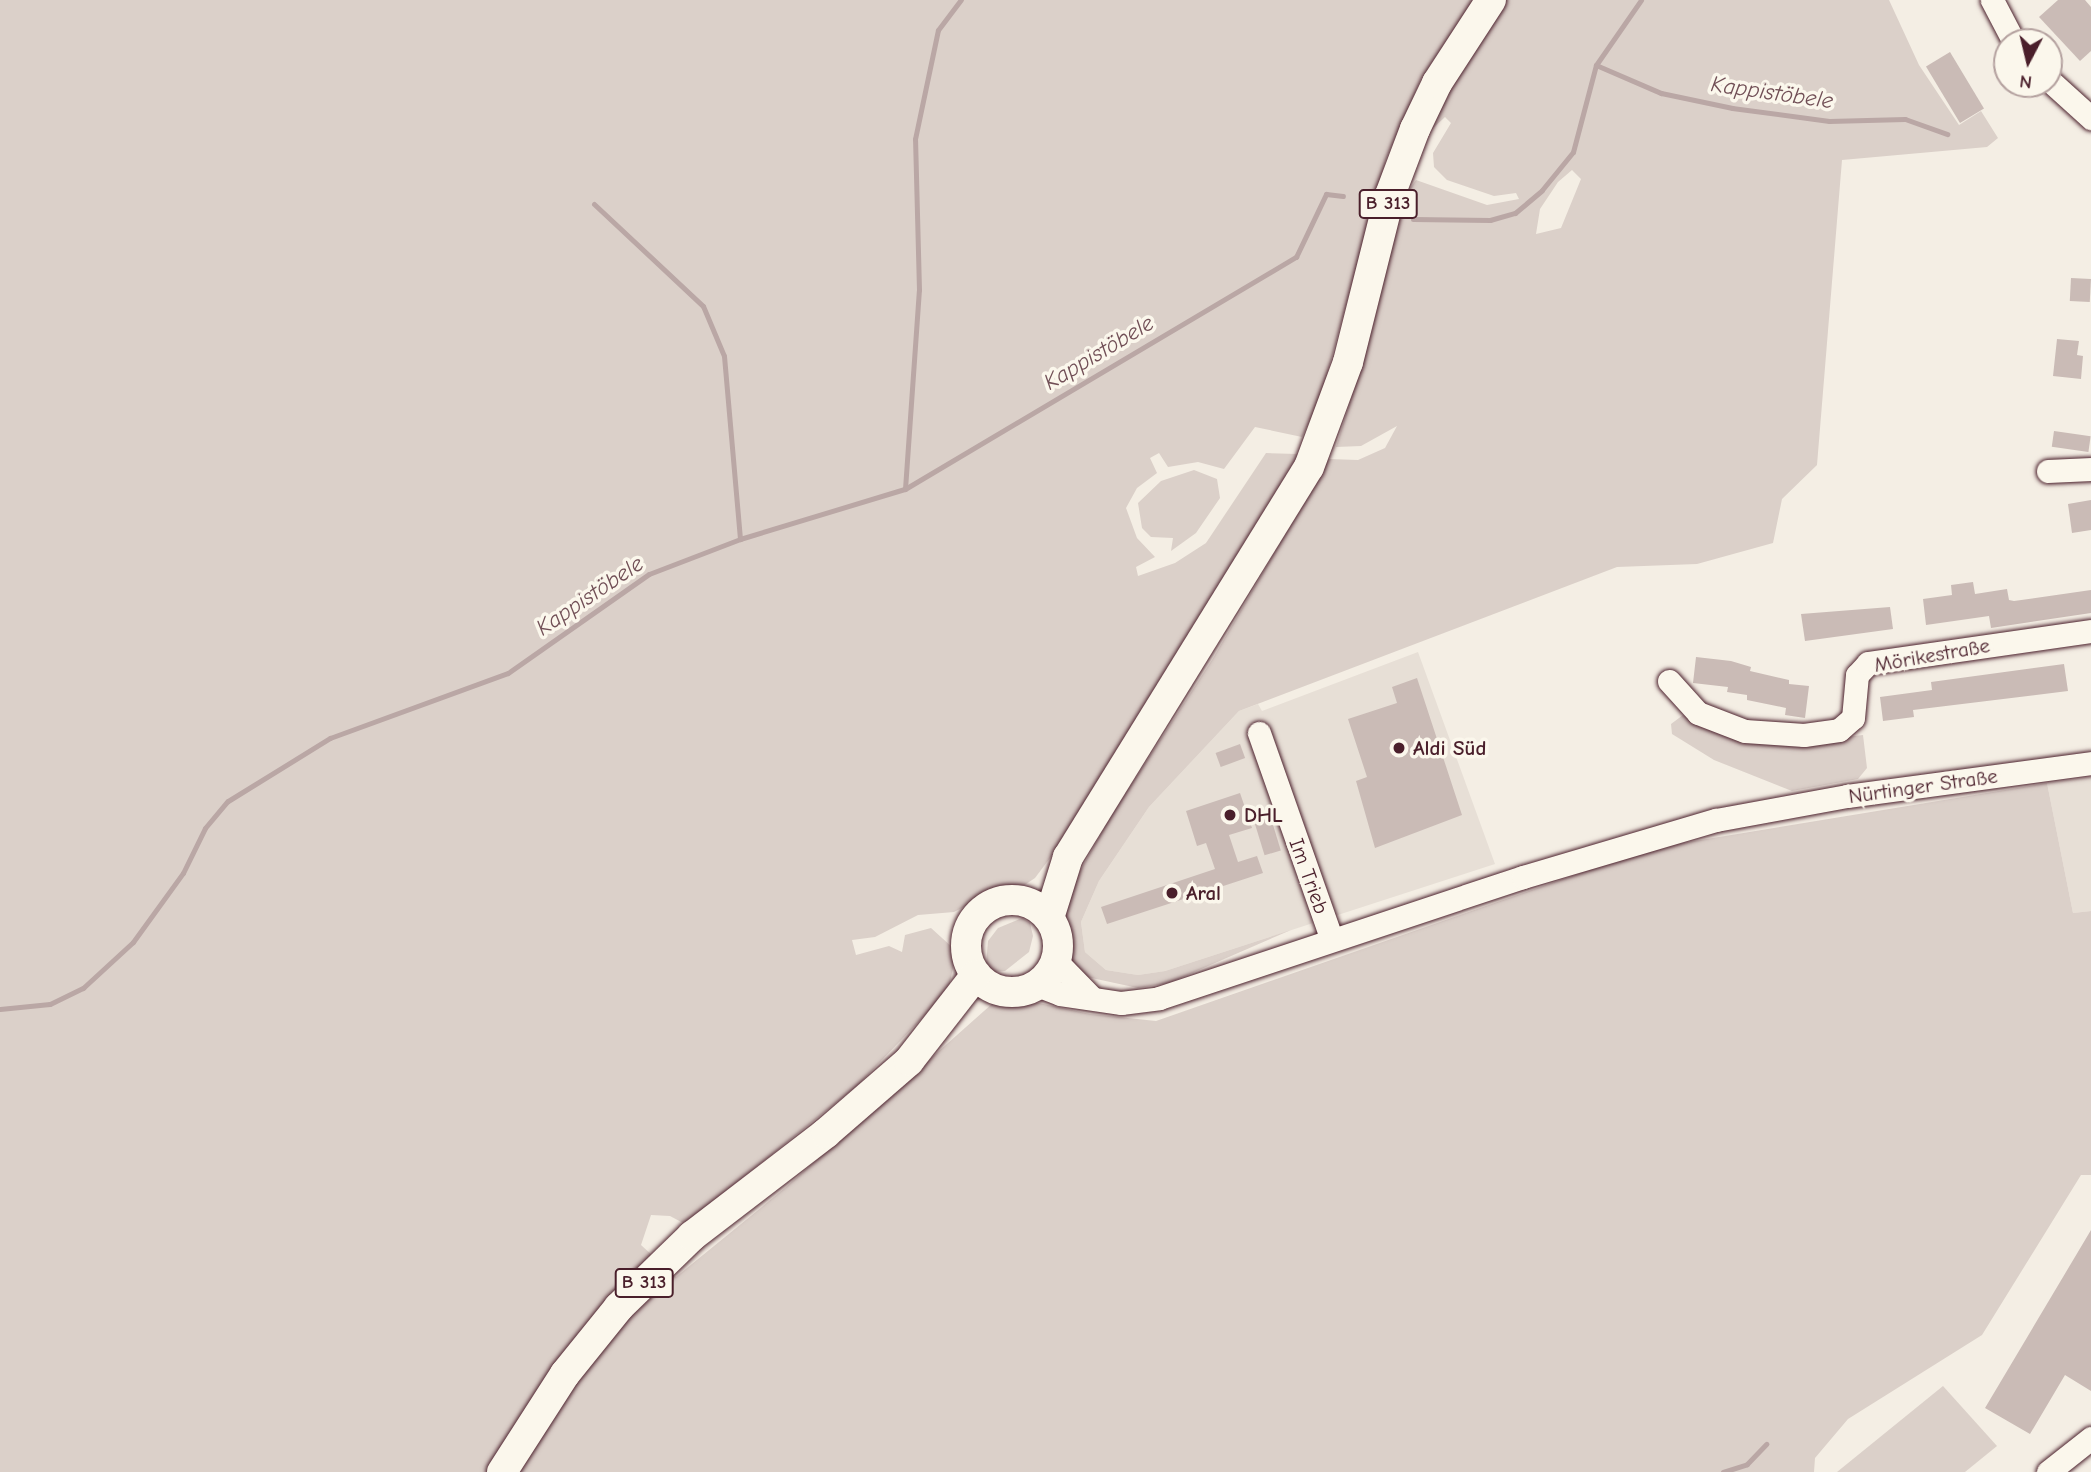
<!DOCTYPE html>
<meta charset="utf-8">
<style>
body{margin:0}
#map{position:relative;width:2091px;height:1472px;overflow:hidden;background:#f4eee4;font-family:"Comic Neue",sans-serif}
div>[style]{position:absolute}
[style*='--x']{left:calc(var(--x)*1px);top:calc(var(--y)*1px);width:calc(var(--w)*1px);rotate:calc(var(--a)*1deg)}
.built>*{inset:0;background:#e7dfd6}
.green>*{inset:0;background:#dbd0c9}
.stream>*{height:5px;margin:-2.5px;padding:0 2.5px;transform-origin:2.5px;border-radius:2.5px;background:#baa7a5}
.building>*{inset:0;background:#cabbb6;transform-origin:0 0}
.roads{filter:drop-shadow(0 0 2px #4a1f2b) drop-shadow(0 0 2px #4a1f2b)}
.minor>*{height:23px;margin:-11.5px;padding:0 11.5px;transform-origin:11.5px;border-radius:11.5px;background:#fbf7ec}
.major>*{height:30px;margin:-15px;padding:0 15px;transform-origin:15px;border-radius:15px;background:#fbf7ec}
.major>.ring{margin:-15px;padding:0;box-sizing:content-box;background:none;border:30px solid #fbf7ec;border-radius:50%}
.dots>*{width:19px;height:19px;translate:-50% -50%;box-sizing:border-box;border:4px solid #fbf7ec;border-radius:50%}
span{translate:-50% -50%;white-space:nowrap;text-align:center;line-height:1.15;-webkit-text-stroke:7px #fbf7ec;paint-order:stroke}
.shield-label span{padding:2px 5px;background:#fbf7ec;border:2px solid;border-radius:5px;-webkit-text-stroke-width:0}
.shield-label{font-size:19px;color:#4a1f2b;font-weight:700}
.street-label{font-size:21px;color:#4a1f2b}
.poi-label{font-size:21px;color:#4a1f2b;font-weight:700}
.left{translate:0 -50%;text-align:left}
.water-label{font-size:23px;color:#714f56;font-style:italic}
.north{position:absolute;left:1993px;top:28px;width:70px;height:70px;box-sizing:border-box;background:#fbf7ec;border:2px solid #b4a19f;border-radius:50%;rotate:187deg;font-size:19px;font-weight:700;line-height:28px;text-align:center;color:#4a1f2b}
.north::after{content:'';display:block;margin:auto;width:24px;height:32px;background:#4a1f2b;clip-path:polygon(50% 0,100% 100%,50% 72%,0 100%)}
</style>
<div id="map">
<div class="built">
<i style="clip-path:polygon(1418px 652px,1495px 864px,1165px 971px,1138px 975px,1106px 970px,1085px 952px,1081px 922px,1099px 881px,1149px 807px,1239px 711px,1258px 704px,1262px 711px)"></i>
<i style="clip-path:polygon(2091px 777px,2091px 911px,2073px 913px,2047px 783px)"></i>
</div>
<div class="green">
<i style="clip-path:polygon(0 0,1473px 0,1421px 79px,1386px 159px,1320px 400px,1302px 437px,1255px 427px,1224px 469px,1198px 462px,1168px 467px,1159px 453px,1150px 458px,1157px 473px,1137px 488px,1126px 508px,1137px 538px,1155px 557px,1136px 567px,1138px 576px,1175px 563px,1206px 543px,1266px 453px,1298px 454px,1266px 515px,1077px 822px,1035px 878px,1020px 888px,987px 895px,954px 912px,918px 915px,875px 937px,852px 940px,856px 955px,889px 946px,902px 952px,905px 935px,931px 928px,952px 947px,955px 959px,948px 991px,858px 1085px,685px 1224px,670px 1216px,651px 1215px,641px 1245px,676px 1277px,785px 1188px,993px 1003px,1034px 1002px,1090px 1014px,1156px 1021px,1652px 848px,2047px 783px,2073px 913px,2091px 911px,2091px 1175px,2081px 1175px,1982px 1335px,1848px 1419px,1815px 1458px,1814px 1472px,0 1472px)"></i>
<i style="clip-path:polygon(evenodd,1504px 0,1889px 0,1919px 65px,1959px 125px,1981px 111px,1998px 138px,1987px 147px,1842px 160px,1817px 465px,1782px 499px,1773px 543px,1697px 564px,1617px 567px,1239px 711px,1149px 807px,1099px 881px,1081px 922px,1085px 952px,1106px 970px,1138px 975px,1165px 971px,1291px 930px,1169px 983px,1138px 988px,1087px 977px,1067px 955px,1060px 922px,1080px 871px,1111px 816px,1212px 660px,1329px 459px,1358px 460px,1385px 448px,1397px 426px,1361px 446px,1336px 447px,1367px 347px,1403px 199px,1416px 180px,1487px 205px,1519px 199px,1516px 193px,1494px 196px,1447px 180px,1434px 167px,1433px 153px,1451px 123px,1445px 117px,1427px 134px,1471px 48px,1504px 0,1572px 170px,1581px 179px,1561px 228px,1536px 234px,1540px 209px,1558px 182px,1572px 170px)"></i>
<i style="clip-path:polygon(1194px 470px,1217px 479px,1220px 498px,1196px 533px,1171px 551px,1173px 538px,1151px 537px,1142px 528px,1138px 503px,1161px 481px)"></i>
<i style="clip-path:polygon(1683px 715px,1711px 728px,1822px 740px,1863px 735px,1867px 768px,1858px 779px,1792px 791px,1714px 760px,1672px 734px,1671px 724px)"></i>
<i style="clip-path:polygon(1022px 918px,1030px 923px,1033px 936px,1029px 952px,1005px 971px,993px 972px,986px 966px,988px 941px,998px 928px)"></i>
<i style="clip-path:polygon(1943px 1386px,1997px 1446px,1965px 1472px,1837px 1472px)"></i>
</div>
<div class="stream">
<i style="--x:1596;--y:65;--w:71;--a:23.3"></i>
<i style="--x:1661;--y:93;--w:73;--a:11.9"></i>
<i style="--x:1732;--y:108;--w:98;--a:7.6"></i>
<i style="--x:1829;--y:121;--w:76;--a:-1.5"></i>
<i style="--x:1905;--y:119;--w:45;--a:19.7"></i>
<i style="--x:594;--y:204;--w:149;--a:43.1"></i>
<i style="--x:703;--y:306;--w:54;--a:67.2"></i>
<i style="--x:724;--y:356;--w:184;--a:85"></i>
<i style="--x:1413;--y:219;--w:77;--a:0.7"></i>
<i style="--x:1490;--y:220;--w:26;--a:-16"></i>
<i style="--x:1515;--y:213;--w:35;--a:-40"></i>
<i style="--x:1542;--y:190;--w:49;--a:-50.8"></i>
<i style="--x:1573;--y:152;--w:90;--a:-75.2"></i>
<i style="--x:1596;--y:65;--w:79;--a:-55.3"></i>
<i style="--x:905;--y:489;--w:199;--a:-86"></i>
<i style="--x:919;--y:290;--w:151;--a:-91.5"></i>
<i style="--x:915;--y:139;--w:111;--a:-78.1"></i>
<i style="--x:938;--y:30;--w:38;--a:-53"></i>
<i style="--x:0;--y:1009;--w:50;--a:-5.7"></i>
<i style="--x:50;--y:1004;--w:37;--a:-26"></i>
<i style="--x:83;--y:988;--w:68;--a:-42.6"></i>
<i style="--x:133;--y:942;--w:85;--a:-54.1"></i>
<i style="--x:183;--y:873;--w:50;--a:-63.9"></i>
<i style="--x:205;--y:828;--w:35;--a:-50"></i>
<i style="--x:228;--y:801;--w:120;--a:-31.7"></i>
<i style="--x:330;--y:738;--w:189;--a:-20.1"></i>
<i style="--x:508;--y:673;--w:172;--a:-35.1"></i>
<i style="--x:649;--y:574;--w:97;--a:-21"></i>
<i style="--x:740;--y:539;--w:172;--a:-16.9"></i>
<i style="--x:905;--y:489;--w:455;--a:-30.7"></i>
<i style="--x:1296;--y:257;--w:70;--a:-64.5"></i>
<i style="--x:1326;--y:194;--w:17;--a:7"></i>
<i style="--x:1723;--y:1472;--w:25;--a:-18"></i>
<i style="--x:1747;--y:1464;--w:28;--a:-46"></i>
</div>
<div class="building">
<i style="clip-path:polygon(2058px 0,2085px 0,2091px 7px,2091px 51px,2080px 61px,2039px 17px)"></i>
<i style="left:1950px;top:52px;width:66px;height:28px;rotate:59deg"></i>
<i style="left:2071px;top:278px;width:20px;height:23px;rotate:3deg"></i>
<i style="clip-path:polygon(2057px 339px,2079px 341px,2077px 355px,2083px 356px,2081px 379px,2053px 376px)"></i>
<i style="left:2054px;top:431px;width:37px;height:16px;rotate:8deg"></i>
<i style="clip-path:polygon(2091px 500px,2091px 530px,2072px 533px,2068px 504px)"></i>
<i style="clip-path:polygon(1973px 582px,1975px 594px,2007px 589px,2009px 600px,2014px 601px,2091px 590px,2091px 613px,1991px 628px,1989px 616px,1926px 625px,1923px 599px,1952px 595px,1951px 585px)"></i>
<i style="clip-path:polygon(1890px 607px,1893px 629px,1805px 641px,1801px 614px)"></i>
<i style="clip-path:polygon(1696px 657px,1731px 661px,1751px 667px,1750px 671px,1789px 680px,1789px 684px,1809px 686px,1805px 718px,1785px 715px,1786px 708px,1747px 700px,1747px 695px,1727px 692px,1728px 687px,1693px 683px)"></i>
<i style="clip-path:polygon(2064px 664px,2068px 691px,1913px 710px,1914px 717px,1883px 721px,1880px 697px,1932px 690px,1931px 682px)"></i>
<i style="clip-path:polygon(1417px 678px,1462px 815px,1375px 848px,1356px 781px,1367px 777px,1348px 719px,1397px 703px,1392px 687px)"></i>
<i style="left:1240px;top:744px;width:15px;height:26px;rotate:70deg"></i>
<i style="clip-path:polygon(1240px 793px,1252px 828px,1229px 835px,1238px 862px,1257px 856px,1263px 873px,1107px 924px,1101px 907px,1215px 869px,1206px 843px,1197px 846px,1186px 811px)"></i>
<i style="left:1270px;top:815px;width:37px;height:17px;rotate:73deg"></i>
<i style="clip-path:polygon(2091px 1230px,2091px 1391px,2065px 1375px,2030px 1434px,1985px 1408px)"></i>
</div>
<div class="roads">
<div class="minor">
<i style="--x:1992;--y:0;--w:47;--a:62.4"></i>
<i style="--x:2049;--y:80;--w:57;--a:42.1"></i>
<i style="--x:2048;--y:471;--w:43;--a:-2.7"></i>
<i style="--x:1669;--y:681;--w:43;--a:47.8"></i>
<i style="--x:1698;--y:713;--w:50;--a:21"></i>
<i style="--x:1745;--y:731;--w:59;--a:3.9"></i>
<i style="--x:1804;--y:735;--w:35;--a:-8"></i>
<i style="--x:1839;--y:730;--w:18;--a:-41"></i>
<i style="--x:1853;--y:718;--w:43;--a:-84.7"></i>
<i style="--x:1857;--y:675;--w:16;--a:-47"></i>
<i style="--x:1868;--y:663;--w:225;--a:-8.2"></i>
<i style="--x:1259;--y:733;--w:219;--a:70.6"></i>
<i style="--x:1056;--y:961;--w:50;--a:45.8"></i>
<i style="--x:1037;--y:985;--w:25;--a:21"></i>
<i style="--x:1060;--y:994;--w:62;--a:8.4"></i>
<i style="--x:1121;--y:1003;--w:38;--a:-7"></i>
<i style="--x:1159;--y:998;--w:384;--a:-18.4"></i>
<i style="--x:1523;--y:877;--w:201;--a:-16.5"></i>
<i style="--x:1716;--y:820;--w:133;--a:-10.4"></i>
<i style="--x:1847;--y:796;--w:246;--a:-7.7"></i>
<i style="--x:2048;--y:1472;--w:55;--a:-38.3"></i>
</div>
<div class="major">
<i class="ring" style="left:966px;top:900px;width:62px;height:62px"></i>
<i style="--x:1049;--y:918;--w:64;--a:-72.7"></i>
<i style="--x:1068;--y:857;--w:458;--a:-58.3"></i>
<i style="--x:1309;--y:467;--w:112;--a:-69.6"></i>
<i style="--x:1348;--y:362;--w:172;--a:-75.9"></i>
<i style="--x:1390;--y:195;--w:71;--a:-69.3"></i>
<i style="--x:1415;--y:129;--w:51;--a:-64.4"></i>
<i style="--x:1437;--y:83;--w:99;--a:-57"></i>
<i style="--x:502;--y:1472;--w:117;--a:-57.3"></i>
<i style="--x:565;--y:1374;--w:86;--a:-51.1"></i>
<i style="--x:619;--y:1307;--w:102;--a:-44.2"></i>
<i style="--x:692;--y:1236;--w:169;--a:-37.5"></i>
<i style="--x:826;--y:1133;--w:110;--a:-40.9"></i>
<i style="--x:909;--y:1061;--w:109;--a:-52.1"></i>
</div>
</div>
<div class="dots">
<i style="left:1399px;top:748px;background:#4a1f2b"></i>
<i style="left:1230px;top:815px;background:#4a1f2b"></i>
<i style="left:1172px;top:893px;background:#4a1f2b"></i>
</div>
<div class="shield-label">
<span style="left:1388px;top:204px">B 313</span>
<span style="left:644px;top:1283px">B 313</span>
</div>
<div class="street-label">
<span style="left:1932px;top:655px;rotate:-10deg">Mörikestraße</span>
<span style="left:1923px;top:786px;rotate:-8deg">Nürtinger Straße</span>
<span style="left:1309px;top:876px;rotate:70deg">Im Trieb</span>
</div>
<div class="poi-label">
<span class="left" style="left:1413px;top:748px">Aldi Süd</span>
<span class="left" style="left:1244px;top:815px">DHL</span>
<span class="left" style="left:1186px;top:893px">Aral</span>
</div>
<div class="water-label">
<span style="left:1772px;top:93px;rotate:8deg">Kappistöbele</span>
<span style="left:1099px;top:353px;rotate:-31deg">Kappistöbele</span>
<span style="left:590px;top:596px;rotate:-34deg">Kappistöbele</span>
</div>
<div class="north">N</div>
</div>
